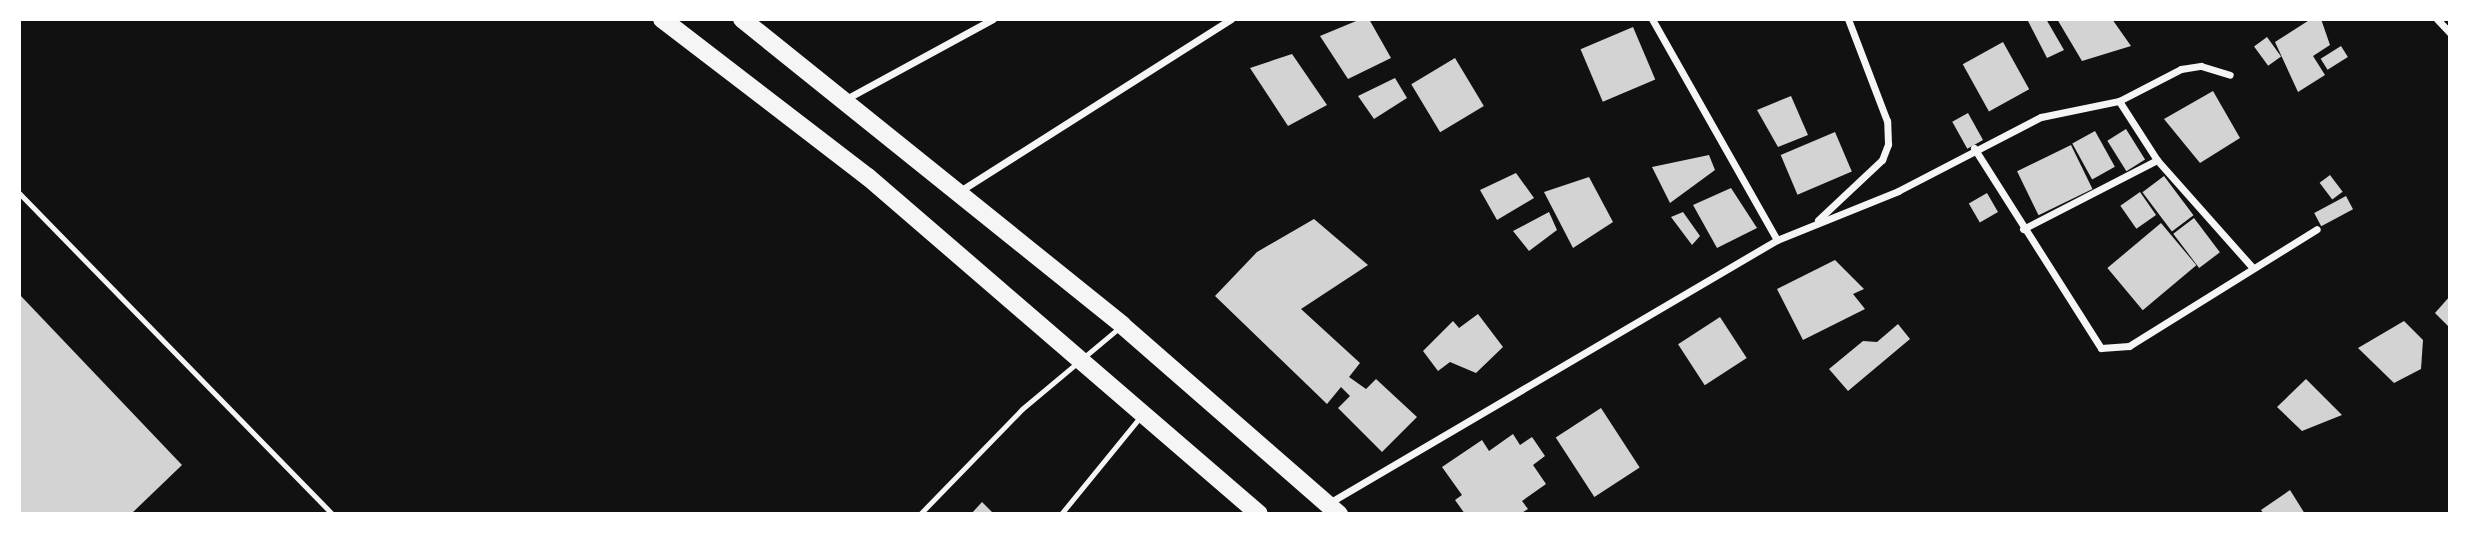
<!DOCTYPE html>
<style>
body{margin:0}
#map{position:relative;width:2469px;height:533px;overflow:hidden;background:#111;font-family:"Titillium Web",sans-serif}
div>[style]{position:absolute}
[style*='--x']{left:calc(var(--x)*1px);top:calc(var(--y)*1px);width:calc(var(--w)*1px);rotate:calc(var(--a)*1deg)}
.building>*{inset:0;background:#d3d3d3;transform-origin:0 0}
.service>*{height:5px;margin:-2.5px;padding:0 2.5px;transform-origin:2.5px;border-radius:2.5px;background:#f5f5f5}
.minor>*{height:7px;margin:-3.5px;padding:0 3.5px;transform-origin:3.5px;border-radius:3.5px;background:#f5f5f5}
.primary>*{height:18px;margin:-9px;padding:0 9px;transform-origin:9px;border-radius:9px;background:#f5f5f5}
span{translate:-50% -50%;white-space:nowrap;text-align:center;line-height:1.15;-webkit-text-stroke:5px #fff;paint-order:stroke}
.frame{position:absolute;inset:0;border:21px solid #fff;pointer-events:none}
</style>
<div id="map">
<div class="building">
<i style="clip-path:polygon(1361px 19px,1369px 19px,1391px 58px,1348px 79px,1320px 36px)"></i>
<i style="clip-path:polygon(2027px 19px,2046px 19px,2064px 50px,2047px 58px)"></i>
<i style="clip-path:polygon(2057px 19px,2112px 19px,2131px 46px,2082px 61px)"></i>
<i style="clip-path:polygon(2311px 19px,2321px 19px,2330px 45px,2313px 56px,2325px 75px,2298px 92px,2275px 42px)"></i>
<i style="left:1633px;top:27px;width:57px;height:57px;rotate:67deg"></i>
<i style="left:2267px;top:37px;width:24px;height:16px;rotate:54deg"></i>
<i style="left:2003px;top:42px;width:54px;height:46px;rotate:61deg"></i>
<i style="left:2341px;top:46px;width:13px;height:24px;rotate:58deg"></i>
<i style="clip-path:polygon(1292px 54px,1327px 105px,1288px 126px,1250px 68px)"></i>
<i style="left:1455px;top:58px;width:56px;height:51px;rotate:59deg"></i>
<i style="clip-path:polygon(1395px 78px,1407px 98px,1374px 119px,1358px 96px)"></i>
<i style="clip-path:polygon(2213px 91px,2240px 138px,2200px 163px,2164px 119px)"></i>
<i style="clip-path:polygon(1791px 96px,1808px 135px,1778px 147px,1757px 110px)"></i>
<i style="left:1968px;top:113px;width:31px;height:18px;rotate:61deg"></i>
<i style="left:2126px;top:129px;width:36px;height:22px;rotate:58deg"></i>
<i style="left:2095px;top:131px;width:41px;height:26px;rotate:61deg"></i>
<i style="left:1835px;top:132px;width:43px;height:59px;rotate:67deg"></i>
<i style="left:2071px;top:145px;width:49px;height:60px;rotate:64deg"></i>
<i style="clip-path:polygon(1709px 155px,1715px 170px,1670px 203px,1652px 167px)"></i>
<i style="clip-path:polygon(1516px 173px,1534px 198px,1497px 220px,1480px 190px)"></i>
<i style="left:2330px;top:175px;width:21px;height:13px;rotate:53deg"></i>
<i style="left:2164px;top:176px;width:49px;height:27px;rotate:53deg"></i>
<i style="clip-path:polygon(1589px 177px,1613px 222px,1573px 248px,1544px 192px)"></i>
<i style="clip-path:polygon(1731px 188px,1757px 228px,1717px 248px,1693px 205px)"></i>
<i style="left:2140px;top:192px;width:28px;height:24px;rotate:55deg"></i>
<i style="left:1987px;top:193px;width:22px;height:21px;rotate:60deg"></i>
<i style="left:2346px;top:196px;width:15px;height:36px;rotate:62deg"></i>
<i style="clip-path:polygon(1549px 212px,1557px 230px,1529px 251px,1513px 231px)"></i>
<i style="clip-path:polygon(1683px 212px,1700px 236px,1692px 245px,1671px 217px)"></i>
<i style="left:2194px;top:218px;width:43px;height:26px;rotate:53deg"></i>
<i style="clip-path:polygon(1314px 219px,1368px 265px,1301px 309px,1360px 363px,1349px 377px,1366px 389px,1376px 379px,1417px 417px,1382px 452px,1338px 408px,1350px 396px,1341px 387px,1327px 404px,1215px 296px,1257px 252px)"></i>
<i style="left:2161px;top:223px;width:55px;height:70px;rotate:50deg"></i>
<i style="clip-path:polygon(1835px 260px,1864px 289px,1853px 294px,1865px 309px,1803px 340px,1777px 289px)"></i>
<i style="clip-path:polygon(19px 294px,182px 465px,131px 514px,19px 514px)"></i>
<i style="clip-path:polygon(2450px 296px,2450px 328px,2435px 313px)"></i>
<i style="clip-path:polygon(1478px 314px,1503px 347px,1476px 373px,1450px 362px,1438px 371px,1423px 351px,1453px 321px,1459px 328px)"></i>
<i style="left:1720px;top:317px;width:49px;height:50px;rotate:57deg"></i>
<i style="clip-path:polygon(2404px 321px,2423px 340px,2421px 369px,2394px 383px,2358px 348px)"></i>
<i style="clip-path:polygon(1898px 324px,1910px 339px,1848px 391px,1829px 369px,1863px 341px,1877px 342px)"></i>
<i style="clip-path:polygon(2306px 379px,2342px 415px,2302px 431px,2277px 407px)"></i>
<i style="left:1601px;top:408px;width:71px;height:54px;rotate:57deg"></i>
<i style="clip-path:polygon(1513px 434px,1520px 445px,1532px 437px,1545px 456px,1533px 465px,1546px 484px,1522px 501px,1528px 509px,1520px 514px,1465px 514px,1455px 500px,1462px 495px,1442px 467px,1482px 440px,1489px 451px)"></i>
<i style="clip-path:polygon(2290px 490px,2305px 514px,2264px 514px,2261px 510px)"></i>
<i style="clip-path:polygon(982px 502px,994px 514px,971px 514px)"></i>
</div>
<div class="service">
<i style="--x:19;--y:193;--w:448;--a:45.7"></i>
<i style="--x:920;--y:514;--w:146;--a:-45.8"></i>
<i style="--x:1022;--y:409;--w:128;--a:-39.9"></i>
<i style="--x:1061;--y:514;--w:127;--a:-50.8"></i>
</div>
<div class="minor">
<i style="--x:1652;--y:19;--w:254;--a:60.5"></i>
<i style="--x:2437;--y:19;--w:19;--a:47"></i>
<i style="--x:846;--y:99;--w:167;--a:-28.6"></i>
<i style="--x:2119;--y:101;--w:70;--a:57.2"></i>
<i style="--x:2157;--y:160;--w:143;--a:48.4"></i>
<i style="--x:1974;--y:148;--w:237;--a:57.6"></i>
<i style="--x:2101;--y:348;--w:28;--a:-4"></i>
<i style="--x:2129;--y:346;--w:221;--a:-31.9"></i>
<i style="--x:960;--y:191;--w:321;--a:-32.4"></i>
<i style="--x:1818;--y:220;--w:88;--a:-43.2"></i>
<i style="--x:1882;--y:160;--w:17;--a:-69"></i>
<i style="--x:1888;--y:144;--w:23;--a:-92"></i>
<i style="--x:1887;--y:121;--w:109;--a:-110.9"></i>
<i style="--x:2023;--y:229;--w:151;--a:-27.2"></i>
<i style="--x:1329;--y:503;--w:519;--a:-30.42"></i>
<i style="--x:1777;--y:240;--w:131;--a:-22"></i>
<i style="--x:1898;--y:191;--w:161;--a:-27.4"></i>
<i style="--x:2041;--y:117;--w:80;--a:-11.6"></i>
<i style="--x:2119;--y:101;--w:70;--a:-27.3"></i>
<i style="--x:2181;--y:69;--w:20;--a:-9"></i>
<i style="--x:2201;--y:66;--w:30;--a:17"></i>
</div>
<div class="primary">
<i style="--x:662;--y:19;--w:260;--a:37.5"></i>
<i style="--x:868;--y:177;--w:516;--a:40.76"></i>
<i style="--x:742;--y:19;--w:488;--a:38.8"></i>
<i style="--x:1122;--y:325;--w:288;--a:41.1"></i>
</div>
<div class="frame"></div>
</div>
